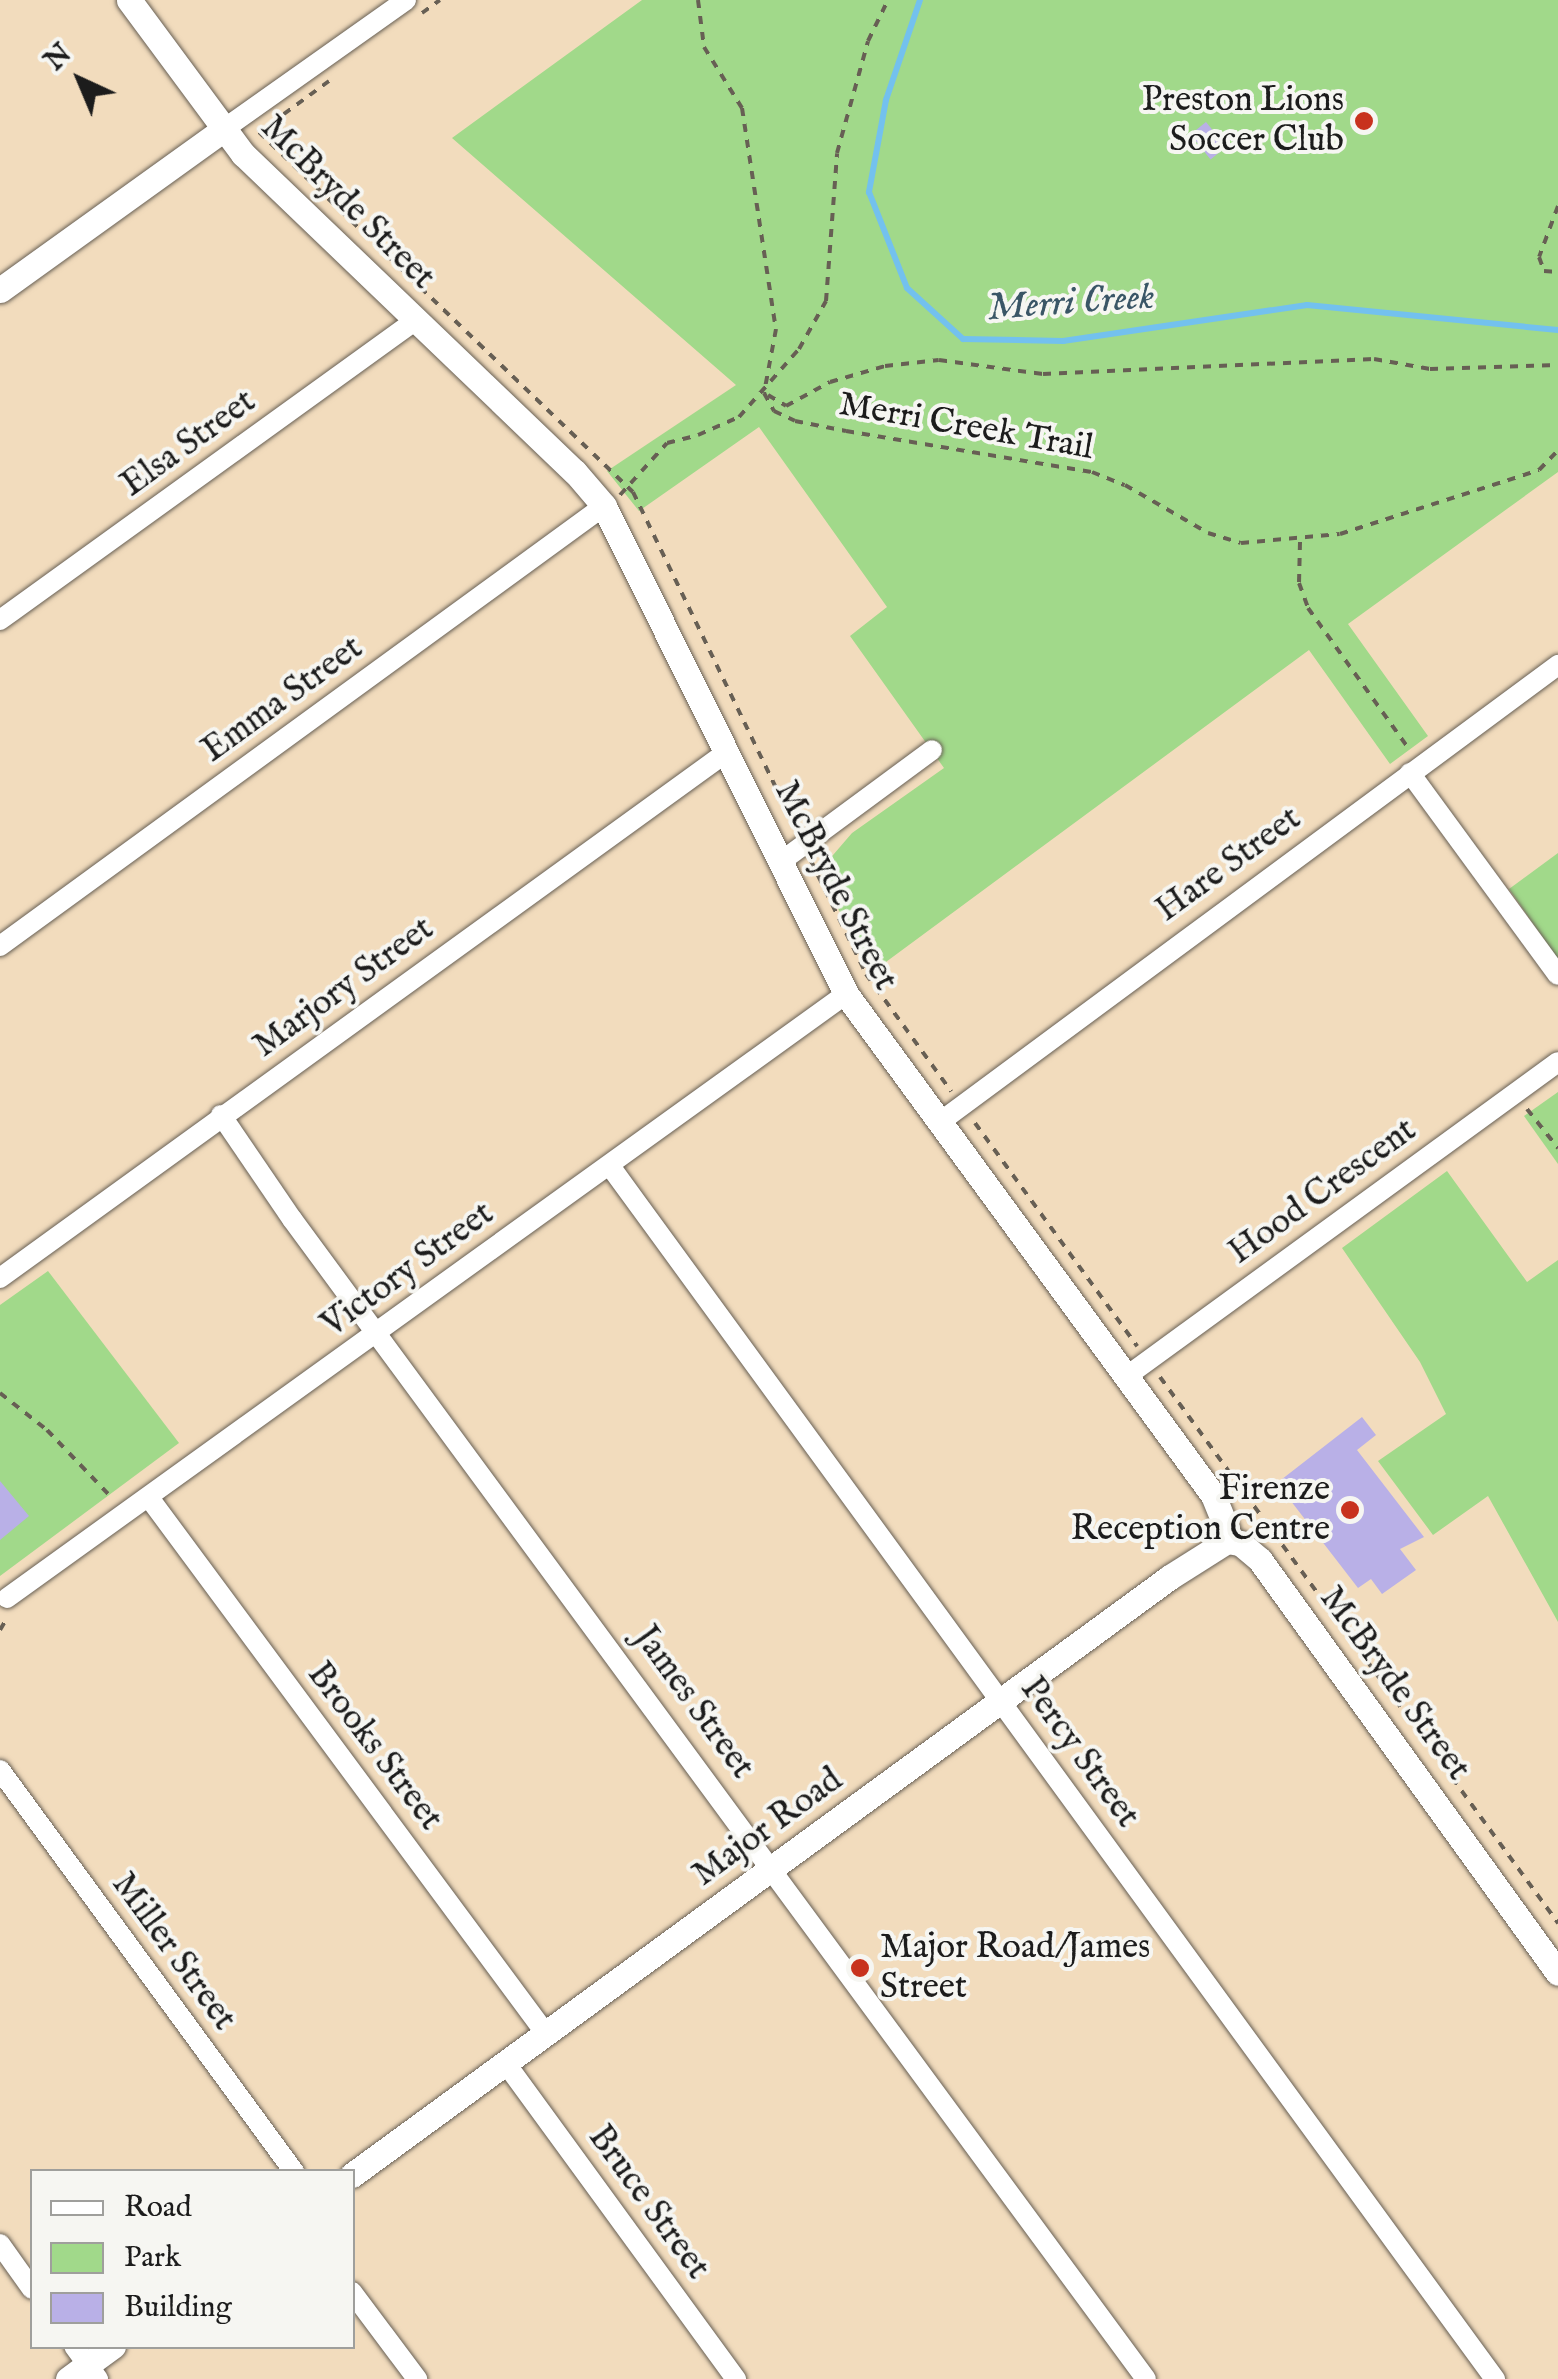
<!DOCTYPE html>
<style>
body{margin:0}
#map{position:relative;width:1558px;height:2379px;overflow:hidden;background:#f2dcbd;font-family:"IM FELL English",serif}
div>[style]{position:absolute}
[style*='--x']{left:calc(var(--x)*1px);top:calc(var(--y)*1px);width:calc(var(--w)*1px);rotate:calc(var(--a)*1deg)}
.green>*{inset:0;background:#a1d98a}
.stream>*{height:6px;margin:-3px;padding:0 3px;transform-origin:3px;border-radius:3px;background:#73c1ee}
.building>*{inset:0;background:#b9b0e7;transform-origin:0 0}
.path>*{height:4px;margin-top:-2px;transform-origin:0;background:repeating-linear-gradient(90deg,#675f54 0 8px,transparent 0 16px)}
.roads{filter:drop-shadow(0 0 2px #675f54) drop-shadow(0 0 2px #675f54)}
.minor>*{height:20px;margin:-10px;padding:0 10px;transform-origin:10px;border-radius:10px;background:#fff}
.tertiary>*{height:25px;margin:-12.5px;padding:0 12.5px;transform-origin:12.5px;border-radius:12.5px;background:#fff}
.dots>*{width:28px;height:28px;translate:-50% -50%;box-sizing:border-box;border:5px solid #f6f6f2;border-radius:50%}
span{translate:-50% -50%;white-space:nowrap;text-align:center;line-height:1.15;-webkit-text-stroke:8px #f6f6f2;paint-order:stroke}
.poi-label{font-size:35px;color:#1c1c1c}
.right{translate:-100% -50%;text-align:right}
.left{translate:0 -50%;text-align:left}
.street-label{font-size:35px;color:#1c1c1c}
.water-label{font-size:38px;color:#3a5666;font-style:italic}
.legend{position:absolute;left:30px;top:2169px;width:325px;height:180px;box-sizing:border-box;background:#f6f6f2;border:2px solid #9f9f9c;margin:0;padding:12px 18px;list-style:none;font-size:30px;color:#1c1c1c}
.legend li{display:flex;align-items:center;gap:20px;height:50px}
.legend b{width:50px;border:2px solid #9f9f9c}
.north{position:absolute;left:30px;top:30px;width:100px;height:100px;-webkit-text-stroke:8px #f6f6f2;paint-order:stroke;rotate:316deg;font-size:28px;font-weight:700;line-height:40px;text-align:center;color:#1c1c1c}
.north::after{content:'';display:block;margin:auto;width:35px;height:45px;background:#1c1c1c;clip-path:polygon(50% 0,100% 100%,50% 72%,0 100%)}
</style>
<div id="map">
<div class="green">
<i style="clip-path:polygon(642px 0,1558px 0,1558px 472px,1348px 624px,1428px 736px,1390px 764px,1309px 650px,871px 973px,822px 877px,827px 862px,852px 833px,944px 768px,850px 636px,887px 607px,759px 427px,639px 511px,607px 471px,736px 385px,452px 138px)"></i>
<i style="clip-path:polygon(1558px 853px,1558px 959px,1509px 889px)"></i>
<i style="clip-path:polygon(1558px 1092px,1558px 1164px,1524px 1116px)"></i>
<i style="clip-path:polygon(1447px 1171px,1527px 1282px,1558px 1260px,1558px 1622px,1488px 1496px,1433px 1535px,1378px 1461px,1446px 1414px,1420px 1362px,1342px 1248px)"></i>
<i style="clip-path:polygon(48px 1271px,179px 1443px,0 1576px,0 1305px)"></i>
</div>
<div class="stream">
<i style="--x:920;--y:0;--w:106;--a:108.8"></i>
<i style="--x:886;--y:100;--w:94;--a:100.5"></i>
<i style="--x:869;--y:192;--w:103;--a:68.4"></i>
<i style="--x:907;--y:288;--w:76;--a:42.3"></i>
<i style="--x:963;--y:339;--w:100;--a:1.1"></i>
<i style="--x:1063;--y:341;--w:247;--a:-8.4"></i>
<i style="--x:1307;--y:305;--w:252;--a:5.7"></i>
</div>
<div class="building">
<i style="left:1206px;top:122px;width:32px;height:20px;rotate:51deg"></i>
<i style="clip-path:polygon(1362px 1417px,1376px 1435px,1357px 1450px,1424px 1537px,1400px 1549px,1416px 1570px,1382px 1594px,1371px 1579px,1358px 1588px,1277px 1483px)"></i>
<i style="clip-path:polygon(0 1481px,29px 1516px,0 1540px)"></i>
</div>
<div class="path">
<i style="--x:698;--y:0;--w:47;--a:82.7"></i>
<i style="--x:704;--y:47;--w:72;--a:58.1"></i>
<i style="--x:742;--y:108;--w:224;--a:81.3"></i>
<i style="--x:776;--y:329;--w:65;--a:100.6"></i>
<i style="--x:764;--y:393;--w:21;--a:61"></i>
<i style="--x:774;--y:411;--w:23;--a:25"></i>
<i style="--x:795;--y:421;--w:52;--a:11.1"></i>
<i style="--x:846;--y:431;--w:249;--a:9.5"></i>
<i style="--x:1092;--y:472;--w:35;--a:22"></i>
<i style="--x:1125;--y:485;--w:96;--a:30"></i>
<i style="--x:1208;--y:533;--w:34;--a:17"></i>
<i style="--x:1241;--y:543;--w:99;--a:-5.2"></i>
<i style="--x:1340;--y:534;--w:209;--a:-17.8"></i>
<i style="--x:1539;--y:470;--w:28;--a:-46"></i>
<i style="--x:422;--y:13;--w:22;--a:-36"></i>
<i style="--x:329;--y:81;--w:87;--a:143.9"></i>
<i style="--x:259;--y:132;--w:519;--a:43.91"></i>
<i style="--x:633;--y:492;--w:370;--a:64.2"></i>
<i style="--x:1558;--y:206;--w:54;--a:110.4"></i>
<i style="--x:1539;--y:257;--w:15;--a:70"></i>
<i style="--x:1544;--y:271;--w:14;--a:4"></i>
<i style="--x:768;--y:395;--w:21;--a:31"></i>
<i style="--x:786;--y:406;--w:50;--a:-28.6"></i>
<i style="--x:830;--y:382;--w:57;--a:-16.2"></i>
<i style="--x:885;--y:366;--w:54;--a:-6.3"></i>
<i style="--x:939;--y:360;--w:105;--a:7.7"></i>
<i style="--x:1043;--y:374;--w:331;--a:-2.6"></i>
<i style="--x:1374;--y:359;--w:57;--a:10.1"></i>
<i style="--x:1430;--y:369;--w:128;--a:-1.8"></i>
<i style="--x:620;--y:495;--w:70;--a:-47.9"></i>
<i style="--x:667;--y:443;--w:32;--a:-14"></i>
<i style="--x:698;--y:435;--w:45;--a:-23.7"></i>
<i style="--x:739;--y:417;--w:91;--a:-48.6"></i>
<i style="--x:799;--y:349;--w:55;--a:-60.6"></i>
<i style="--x:826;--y:301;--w:148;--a:-85.7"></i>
<i style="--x:837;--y:153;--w:116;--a:-74.5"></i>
<i style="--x:868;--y:41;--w:46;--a:-64"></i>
<i style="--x:1300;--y:542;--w:41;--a:91.4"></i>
<i style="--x:1299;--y:583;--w:27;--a:70"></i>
<i style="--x:1308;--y:608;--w:173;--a:54.4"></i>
<i style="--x:811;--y:861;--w:126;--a:64"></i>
<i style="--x:866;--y:974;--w:145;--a:54"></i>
<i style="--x:1527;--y:1109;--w:50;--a:51.5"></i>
<i style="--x:975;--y:1123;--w:276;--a:54"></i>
<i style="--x:1160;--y:1377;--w:676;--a:53.91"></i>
<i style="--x:0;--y:1393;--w:60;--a:38.2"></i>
<i style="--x:47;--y:1430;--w:95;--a:46.3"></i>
<i style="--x:0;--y:1630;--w:14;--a:-60"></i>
</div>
<div class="roads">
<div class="minor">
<i style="--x:224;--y:129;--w:223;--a:-35.3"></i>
<i style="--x:0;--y:620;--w:513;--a:-35.8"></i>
<i style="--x:1410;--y:773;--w:250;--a:53.8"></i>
<i style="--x:783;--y:860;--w:185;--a:-36.4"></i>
<i style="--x:0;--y:946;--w:747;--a:-36.07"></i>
<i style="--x:221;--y:1115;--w:126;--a:55.7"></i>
<i style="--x:292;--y:1219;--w:1440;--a:53.64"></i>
<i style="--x:940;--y:1122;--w:769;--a:-36.48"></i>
<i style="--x:610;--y:1166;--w:1502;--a:53.89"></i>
<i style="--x:0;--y:1278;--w:897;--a:-35.89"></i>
<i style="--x:1127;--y:1376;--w:533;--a:-36.07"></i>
<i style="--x:150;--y:1499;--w:666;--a:53.49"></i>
<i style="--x:7;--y:1598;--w:1034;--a:-35.75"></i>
<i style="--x:0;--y:1770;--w:498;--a:53.8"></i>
<i style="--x:507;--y:2065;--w:389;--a:53.9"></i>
<i style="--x:0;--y:2244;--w:55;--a:54.6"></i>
<i style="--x:352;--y:2292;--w:109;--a:53.2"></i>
<i style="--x:74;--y:2346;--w:41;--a:54"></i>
</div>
<div class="tertiary">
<i style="--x:129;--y:0;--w:192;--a:53.5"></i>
<i style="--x:243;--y:154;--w:460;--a:43.8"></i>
<i style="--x:575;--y:472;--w:45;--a:49.5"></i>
<i style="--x:604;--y:506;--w:545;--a:63.62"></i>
<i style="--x:846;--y:994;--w:621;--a:53.78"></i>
<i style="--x:1213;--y:1495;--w:37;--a:68"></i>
<i style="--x:1227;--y:1529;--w:12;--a:90"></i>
<i style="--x:1227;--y:1541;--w:13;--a:9"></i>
<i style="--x:1240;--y:1543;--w:26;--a:40"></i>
<i style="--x:1260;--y:1560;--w:509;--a:54.19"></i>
<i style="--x:0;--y:290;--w:276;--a:-35.7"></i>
<i style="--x:352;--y:2175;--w:1013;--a:-36.17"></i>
<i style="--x:1170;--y:1577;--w:67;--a:-32.3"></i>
<i style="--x:68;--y:2379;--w:56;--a:-36.3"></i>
</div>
</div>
<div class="dots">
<i style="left:1364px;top:121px;background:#c8321e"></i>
<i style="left:1350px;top:1510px;background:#c8321e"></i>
<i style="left:860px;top:1968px;background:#c8321e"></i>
</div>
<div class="poi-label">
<span class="right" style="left:1344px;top:121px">Preston Lions<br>Soccer Club</span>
<span class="right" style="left:1330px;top:1510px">Firenze<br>Reception Centre</span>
<span class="left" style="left:880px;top:1968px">Major Road/James<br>Street</span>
</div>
<div class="street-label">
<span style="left:347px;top:203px;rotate:45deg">McBryde Street</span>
<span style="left:966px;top:427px;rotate:10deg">Merri Creek Trail</span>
<span style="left:189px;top:444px;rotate:-36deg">Elsa Street</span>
<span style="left:283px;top:700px;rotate:-36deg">Emma Street</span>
<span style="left:1229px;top:865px;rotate:-36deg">Hare Street</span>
<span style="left:835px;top:886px;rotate:63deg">McBryde Street</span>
<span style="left:344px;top:988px;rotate:-36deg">Marjory Street</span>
<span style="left:1323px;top:1192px;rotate:-36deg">Hood Crescent</span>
<span style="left:408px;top:1270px;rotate:-36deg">Victory Street</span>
<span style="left:1394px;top:1684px;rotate:54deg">McBryde Street</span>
<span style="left:693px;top:1703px;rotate:54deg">James Street</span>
<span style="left:374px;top:1747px;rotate:53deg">Brooks Street</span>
<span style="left:1079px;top:1753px;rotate:54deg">Percy Street</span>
<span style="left:768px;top:1828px;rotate:-36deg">Major Road</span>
<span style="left:173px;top:1952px;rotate:54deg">Miller Street</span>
<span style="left:648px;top:2203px;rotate:54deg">Bruce Street</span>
</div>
<div class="water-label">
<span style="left:1071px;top:304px;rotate:-4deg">Merri Creek</span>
</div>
<ul class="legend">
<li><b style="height:12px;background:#fff"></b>Road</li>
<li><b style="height:28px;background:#a1d98a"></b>Park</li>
<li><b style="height:28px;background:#b9b0e7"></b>Building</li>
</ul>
<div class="north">N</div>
</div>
